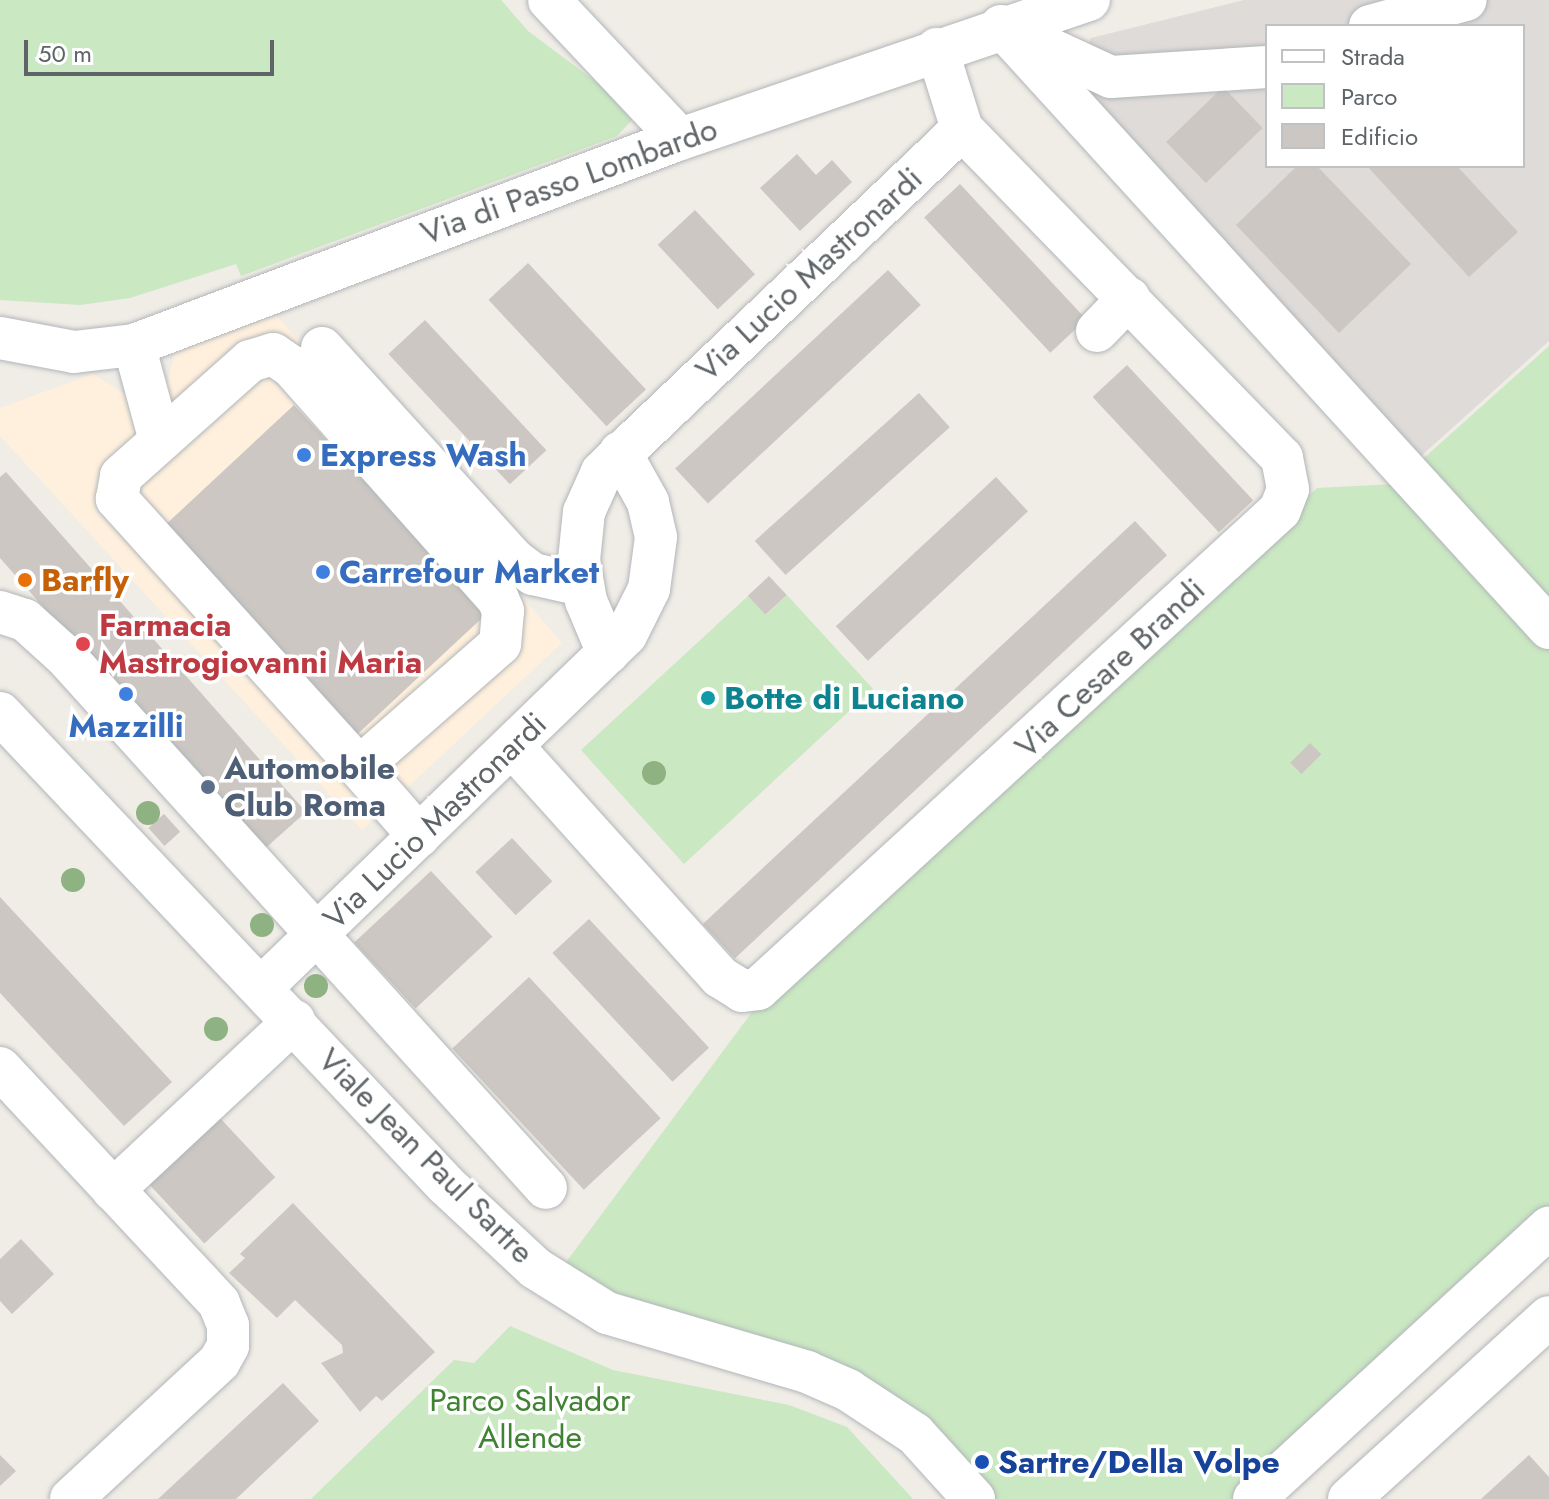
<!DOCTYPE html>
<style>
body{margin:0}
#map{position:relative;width:1549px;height:1499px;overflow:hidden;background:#f0ece6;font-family:Jost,sans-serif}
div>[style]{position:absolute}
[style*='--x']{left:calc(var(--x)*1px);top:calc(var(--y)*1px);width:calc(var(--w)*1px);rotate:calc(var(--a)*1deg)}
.commercial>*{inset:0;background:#fff0dd}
.industrial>*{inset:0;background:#dfdbd8}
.green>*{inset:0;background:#cae8c2}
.building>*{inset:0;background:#ccc7c3;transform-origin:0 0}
.roads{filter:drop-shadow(0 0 2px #b1b6b9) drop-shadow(0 0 2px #b1b6b9)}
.minor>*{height:42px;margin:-21px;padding:0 21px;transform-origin:21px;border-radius:21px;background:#fff}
.trees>*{width:24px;height:24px;margin:-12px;border-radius:50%;background:#8fb282}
.dots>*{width:22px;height:22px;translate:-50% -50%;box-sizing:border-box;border:4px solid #fff;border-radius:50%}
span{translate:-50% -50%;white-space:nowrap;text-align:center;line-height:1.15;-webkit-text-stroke:7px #fff;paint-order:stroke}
.street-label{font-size:32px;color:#5e6467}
.shop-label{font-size:32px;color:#366cbe;font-weight:700}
.left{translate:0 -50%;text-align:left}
.food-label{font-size:32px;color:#c56008;font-weight:700}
.health-label{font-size:32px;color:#be3a42;font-weight:700}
.culture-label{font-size:32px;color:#0d838f;font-weight:700}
.service-label{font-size:32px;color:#4e5e75;font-weight:700}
.park-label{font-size:32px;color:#3f8231}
.transit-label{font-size:32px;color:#164399;font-weight:700}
.legend{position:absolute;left:1265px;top:24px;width:260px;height:144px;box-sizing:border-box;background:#fff;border:2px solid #bfc1c2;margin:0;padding:10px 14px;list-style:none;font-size:24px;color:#5e6467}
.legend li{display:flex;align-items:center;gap:16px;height:40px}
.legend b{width:40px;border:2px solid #bfc1c2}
.scale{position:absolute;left:24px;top:40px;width:250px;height:36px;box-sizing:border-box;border:4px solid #5e6467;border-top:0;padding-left:10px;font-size:24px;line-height:28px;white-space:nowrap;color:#5e6467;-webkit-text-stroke:6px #fff;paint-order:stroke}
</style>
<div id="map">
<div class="commercial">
<i style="clip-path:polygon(271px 309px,562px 643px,362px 830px,0 436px,0 408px,93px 374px,130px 397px,167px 385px,177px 344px)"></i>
</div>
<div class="industrial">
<i style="clip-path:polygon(evenodd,1244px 0,1549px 0,1549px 341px,1421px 456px,1070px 84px,1091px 38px,1244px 0,1267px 26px,1523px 26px,1523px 166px,1267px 166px,1267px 26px)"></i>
</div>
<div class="green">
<i style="clip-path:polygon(0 0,501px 0,528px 31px,619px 99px,634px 118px,617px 136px,241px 276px,236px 264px,130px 298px,80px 305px,0 300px)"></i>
<i style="clip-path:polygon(1549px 346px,1549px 1228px,1254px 1499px,969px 1499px,894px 1418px,552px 1281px,761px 1000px,1317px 488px,1395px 484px)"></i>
<i style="clip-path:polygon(787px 595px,873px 689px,684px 864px,581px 750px,748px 596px,766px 615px)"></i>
<i style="clip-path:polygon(510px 1326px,613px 1370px,789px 1405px,847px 1427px,913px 1499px,311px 1499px,454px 1360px,474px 1363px)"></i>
</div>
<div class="building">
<i style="left:1223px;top:87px;width:57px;height:79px;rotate:46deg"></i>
<i style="clip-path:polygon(797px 154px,816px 175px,832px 160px,852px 182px,800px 231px,760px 188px)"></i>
<i style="clip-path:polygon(1297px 166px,1317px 166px,1411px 264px,1339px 333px,1236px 225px)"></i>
<i style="clip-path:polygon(1367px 166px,1457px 166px,1518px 232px,1469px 277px)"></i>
<i style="left:960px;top:184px;width:185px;height:49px;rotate:47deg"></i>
<i style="left:695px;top:210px;width:88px;height:51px;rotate:47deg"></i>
<i style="left:528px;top:263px;width:173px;height:54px;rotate:47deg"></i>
<i style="left:888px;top:270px;width:48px;height:291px;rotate:47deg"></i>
<i style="left:425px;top:320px;width:178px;height:50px;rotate:47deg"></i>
<i style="left:1127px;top:365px;width:185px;height:47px;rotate:47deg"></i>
<i style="left:919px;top:393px;width:46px;height:221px;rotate:48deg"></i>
<i style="left:294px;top:405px;width:284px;height:183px;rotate:47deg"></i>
<i style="clip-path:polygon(6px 472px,306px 812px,260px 853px,0 558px,0 477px)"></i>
<i style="left:996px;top:477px;width:47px;height:219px;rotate:47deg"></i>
<i style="left:1135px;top:521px;width:47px;height:591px;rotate:47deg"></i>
<i style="left:769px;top:576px;width:26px;height:29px;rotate:47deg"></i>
<i style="left:1310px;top:743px;width:16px;height:28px;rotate:45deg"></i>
<i style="left:164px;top:814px;width:24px;height:21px;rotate:48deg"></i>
<i style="left:512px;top:838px;width:59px;height:50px;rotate:47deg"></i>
<i style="left:431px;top:871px;width:90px;height:105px;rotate:47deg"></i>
<i style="clip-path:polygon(0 897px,172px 1082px,124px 1126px,0 993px)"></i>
<i style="left:589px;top:919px;width:176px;height:50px;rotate:47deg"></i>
<i style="left:529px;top:977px;width:193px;height:105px;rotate:47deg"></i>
<i style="left:220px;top:1118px;width:81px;height:97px;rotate:47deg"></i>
<i style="clip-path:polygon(293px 1203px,435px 1352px,382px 1401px,376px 1396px,360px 1412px,321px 1363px,343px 1353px,342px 1345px,295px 1300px,277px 1318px,229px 1273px,245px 1258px,240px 1254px)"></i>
<i style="clip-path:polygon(21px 1239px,54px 1274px,12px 1314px,0 1301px,0 1259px)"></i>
<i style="clip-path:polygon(283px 1383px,319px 1421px,236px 1499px,158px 1499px)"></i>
<i style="clip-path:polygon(0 1455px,16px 1471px,0 1486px)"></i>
<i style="clip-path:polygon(1529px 1455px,1549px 1477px,1549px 1499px,1481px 1499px)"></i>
</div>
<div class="roads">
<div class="minor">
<i style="--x:549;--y:0;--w:191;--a:46.7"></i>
<i style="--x:1001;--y:26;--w:814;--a:47.69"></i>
<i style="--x:1370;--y:26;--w:99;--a:-15.2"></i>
<i style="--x:1020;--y:35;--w:100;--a:24.8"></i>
<i style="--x:1111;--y:77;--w:156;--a:-3.7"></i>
<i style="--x:1097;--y:331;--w:46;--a:-45.9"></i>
<i style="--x:0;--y:338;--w:75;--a:10.7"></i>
<i style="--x:74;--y:352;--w:60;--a:-6.7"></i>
<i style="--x:134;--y:345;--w:584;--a:-20.67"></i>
<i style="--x:680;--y:139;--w:432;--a:-18.8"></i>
<i style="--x:134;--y:345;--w:99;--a:74.8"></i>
<i style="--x:322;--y:348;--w:285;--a:47.8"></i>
<i style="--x:513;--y:559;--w:25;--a:37"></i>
<i style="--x:533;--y:574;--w:50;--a:12.7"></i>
<i style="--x:273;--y:354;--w:22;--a:34"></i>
<i style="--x:291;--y:366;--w:312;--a:48.4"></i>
<i style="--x:498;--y:599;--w:13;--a:67"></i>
<i style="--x:503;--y:611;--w:33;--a:95"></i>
<i style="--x:500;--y:644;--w:177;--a:138.7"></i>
<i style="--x:367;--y:761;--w:17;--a:-167"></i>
<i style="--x:350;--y:757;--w:348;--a:-132.1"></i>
<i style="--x:117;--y:499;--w:23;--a:-80"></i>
<i style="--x:121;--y:476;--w:173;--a:-41.7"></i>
<i style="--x:250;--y:361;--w:24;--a:-17"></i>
<i style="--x:0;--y:612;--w:26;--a:18"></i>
<i style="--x:25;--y:620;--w:54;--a:42"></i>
<i style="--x:65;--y:656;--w:717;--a:47.88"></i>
<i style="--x:608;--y:653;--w:56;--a:-112.9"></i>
<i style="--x:586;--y:601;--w:42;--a:-99.7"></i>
<i style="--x:579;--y:560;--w:48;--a:-84.1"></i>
<i style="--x:584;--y:512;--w:44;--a:-65.8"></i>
<i style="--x:602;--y:472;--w:497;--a:-43.6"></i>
<i style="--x:0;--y:713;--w:649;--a:46.62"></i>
<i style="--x:446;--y:1185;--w:122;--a:43"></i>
<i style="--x:535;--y:1268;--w:85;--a:32"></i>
<i style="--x:607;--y:1313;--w:209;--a:16.4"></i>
<i style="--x:807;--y:1372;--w:45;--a:23.7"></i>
<i style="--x:848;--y:1390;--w:80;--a:33.3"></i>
<i style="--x:915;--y:1434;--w:88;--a:47.8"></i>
<i style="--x:512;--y:746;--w:311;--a:48"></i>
<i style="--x:720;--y:977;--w:26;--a:32"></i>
<i style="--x:742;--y:991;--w:16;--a:-7"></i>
<i style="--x:758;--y:989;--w:708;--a:-42.54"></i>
<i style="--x:1280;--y:510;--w:22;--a:-69"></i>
<i style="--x:1288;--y:489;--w:32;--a:-101"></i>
<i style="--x:1282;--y:458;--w:459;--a:-134.2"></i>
<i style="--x:962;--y:129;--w:84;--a:-107.4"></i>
<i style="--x:350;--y:757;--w:105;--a:48.9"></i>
<i style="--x:262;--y:987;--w:506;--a:-44.04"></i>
<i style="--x:626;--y:635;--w:51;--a:-63.4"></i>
<i style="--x:649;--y:589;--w:52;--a:-82.3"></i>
<i style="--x:656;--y:537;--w:36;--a:-103"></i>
<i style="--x:648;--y:502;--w:57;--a:-119.2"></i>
<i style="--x:0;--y:1068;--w:321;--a:47"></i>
<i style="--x:219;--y:1303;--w:24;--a:68"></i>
<i style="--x:228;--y:1325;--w:21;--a:90"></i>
<i style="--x:228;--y:1346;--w:18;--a:119"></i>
<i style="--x:219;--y:1362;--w:202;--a:137.2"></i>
<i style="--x:113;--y:1190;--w:248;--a:-43"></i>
<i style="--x:1254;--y:1499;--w:401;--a:-42.6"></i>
<i style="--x:1349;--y:1499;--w:270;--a:-42.3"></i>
</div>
</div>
<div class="trees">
<i style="left:654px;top:773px"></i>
<i style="left:148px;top:813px"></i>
<i style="left:73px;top:880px"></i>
<i style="left:262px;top:925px"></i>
<i style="left:316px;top:986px"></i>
<i style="left:216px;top:1029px"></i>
</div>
<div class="dots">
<i style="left:304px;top:455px;background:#3f7fe0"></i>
<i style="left:323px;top:572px;background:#3f7fe0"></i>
<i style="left:25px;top:580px;background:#e8710a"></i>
<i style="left:83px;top:644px;background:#e0444e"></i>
<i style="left:126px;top:694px;background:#3f7fe0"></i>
<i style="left:708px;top:698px;background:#0f9aa8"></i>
<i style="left:208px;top:787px;background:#5c6f8a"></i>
<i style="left:982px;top:1462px;background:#1a4fb4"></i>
</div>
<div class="street-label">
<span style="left:569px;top:181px;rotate:-20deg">Via di Passo Lombardo</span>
<span style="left:809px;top:274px;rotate:-43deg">Via Lucio Mastronardi</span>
<span style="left:1110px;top:668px;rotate:-43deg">Via Cesare Brandi</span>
<span style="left:435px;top:821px;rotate:-44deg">Via Lucio Mastronardi</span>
<span style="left:426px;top:1156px;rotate:45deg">Viale Jean Paul Sartre</span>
</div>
<div class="shop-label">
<span class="left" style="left:320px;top:455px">Express Wash</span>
<span class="left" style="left:339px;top:572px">Carrefour Market</span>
<span style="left:126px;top:726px">Mazzilli</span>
</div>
<div class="food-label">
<span class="left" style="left:41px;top:580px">Barfly</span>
</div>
<div class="health-label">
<span class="left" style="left:99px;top:644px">Farmacia<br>Mastrogiovanni Maria</span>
</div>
<div class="culture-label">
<span class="left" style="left:724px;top:698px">Botte di Luciano</span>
</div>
<div class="service-label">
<span class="left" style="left:224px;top:787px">Automobile<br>Club Roma</span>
</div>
<div class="park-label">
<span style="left:530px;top:1419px">Parco Salvador<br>Allende</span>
</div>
<div class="transit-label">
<span class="left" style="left:998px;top:1462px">Sartre/Della Volpe</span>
</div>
<ul class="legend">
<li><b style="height:10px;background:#fff"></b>Strada</li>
<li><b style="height:22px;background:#cae8c2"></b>Parco</li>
<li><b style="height:22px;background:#ccc7c3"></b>Edificio</li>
</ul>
<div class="scale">50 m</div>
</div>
